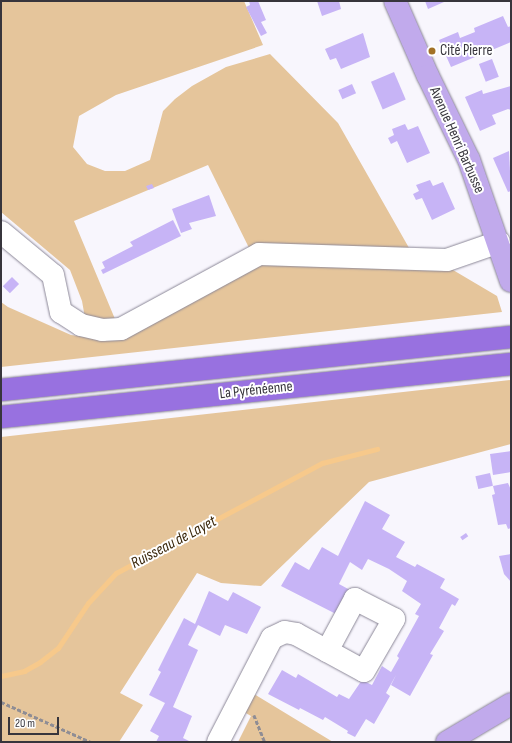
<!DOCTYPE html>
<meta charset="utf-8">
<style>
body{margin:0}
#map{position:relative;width:512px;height:743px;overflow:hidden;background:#f8f6fd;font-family:"Sofia Sans Condensed",sans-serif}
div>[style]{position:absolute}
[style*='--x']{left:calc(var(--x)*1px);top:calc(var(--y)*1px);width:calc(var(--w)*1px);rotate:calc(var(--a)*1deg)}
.green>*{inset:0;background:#e5c59b}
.stream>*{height:5px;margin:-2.5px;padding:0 2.5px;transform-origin:2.5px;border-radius:2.5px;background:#f7c98b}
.building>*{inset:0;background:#c7b4f6;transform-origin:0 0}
.path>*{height:2.5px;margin-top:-1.25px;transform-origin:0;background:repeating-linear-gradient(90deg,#8f8d94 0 4px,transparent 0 6px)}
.roads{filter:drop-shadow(0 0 1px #8c8898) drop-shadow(0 0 1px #8c8898)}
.minor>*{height:22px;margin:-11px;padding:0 11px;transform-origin:11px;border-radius:11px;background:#fff}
.major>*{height:22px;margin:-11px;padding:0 11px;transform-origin:11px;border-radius:11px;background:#c1aaec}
.highway>*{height:22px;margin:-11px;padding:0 11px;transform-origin:11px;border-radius:11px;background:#9871e0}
.dots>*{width:11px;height:11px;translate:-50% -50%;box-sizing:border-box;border:2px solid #fff;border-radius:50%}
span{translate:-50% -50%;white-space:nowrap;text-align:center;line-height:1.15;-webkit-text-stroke:4px #fff;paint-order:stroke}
.poi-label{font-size:15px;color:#37353c}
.left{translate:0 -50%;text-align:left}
.street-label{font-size:15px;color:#37353c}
.water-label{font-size:16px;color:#39260a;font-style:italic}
.frame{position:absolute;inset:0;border:2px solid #37353c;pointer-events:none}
.scale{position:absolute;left:8px;top:717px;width:51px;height:18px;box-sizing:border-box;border:2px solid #37353c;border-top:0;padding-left:5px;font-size:12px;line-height:14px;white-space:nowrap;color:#37353c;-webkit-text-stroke:3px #fff;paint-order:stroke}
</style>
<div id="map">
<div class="green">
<i style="clip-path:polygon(1px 1px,244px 1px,263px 45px,116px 95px,79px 116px,73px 147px,87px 164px,105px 171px,125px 171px,150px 160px,163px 111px,175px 99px,192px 86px,226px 67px,270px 54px,338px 123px,421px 269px,453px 270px,497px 296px,502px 312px,1px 367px,1px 302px,8px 307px,71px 335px,92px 338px,257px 264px,208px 165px,74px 221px,115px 319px,99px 322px,85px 318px,82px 301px,70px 270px,1px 212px)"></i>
<i style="clip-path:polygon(511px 380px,511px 444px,369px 482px,261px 586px,221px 583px,197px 573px,120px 693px,143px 705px,119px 742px,1px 742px,1px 437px)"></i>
<i style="clip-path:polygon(254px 694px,333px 742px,238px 742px,251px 716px,244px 712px)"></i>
</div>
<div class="stream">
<i style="--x:1;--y:676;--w:24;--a:-12"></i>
<i style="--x:24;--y:671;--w:18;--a:-29"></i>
<i style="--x:40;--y:662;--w:23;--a:-38"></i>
<i style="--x:58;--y:648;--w:54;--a:-56.3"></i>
<i style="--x:88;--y:603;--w:41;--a:-47"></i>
<i style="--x:116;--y:573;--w:234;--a:-28.1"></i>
<i style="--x:322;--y:463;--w:57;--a:-14.3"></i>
</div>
<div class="building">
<i style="clip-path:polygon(249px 1px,258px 1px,266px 20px,261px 22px,267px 33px,261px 36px,246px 7px,250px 5px)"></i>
<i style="clip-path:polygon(317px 1px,339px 1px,341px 9px,322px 16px)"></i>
<i style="clip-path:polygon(425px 1px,444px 1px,444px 2px,428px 9px)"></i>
<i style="clip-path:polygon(503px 16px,508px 27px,511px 26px,511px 42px,451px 67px,439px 40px,458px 32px,460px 38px,475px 32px,474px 28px)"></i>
<i style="clip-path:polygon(363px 33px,370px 57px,341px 69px,336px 58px,330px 60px,325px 49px)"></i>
<i style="left:492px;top:59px;width:19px;height:14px;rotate:69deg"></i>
<i style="left:394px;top:72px;width:30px;height:25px;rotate:67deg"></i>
<i style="left:352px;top:84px;width:10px;height:15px;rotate:66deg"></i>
<i style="clip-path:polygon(511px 86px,511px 110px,508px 109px,492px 115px,496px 124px,480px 131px,465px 97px,482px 90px,483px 94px)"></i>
<i style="clip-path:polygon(405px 124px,408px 130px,418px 126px,430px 153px,407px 163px,397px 141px,391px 144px,388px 138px,394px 135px,392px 129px)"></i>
<i style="clip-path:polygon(509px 151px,511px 191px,508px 192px,493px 158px)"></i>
<i style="clip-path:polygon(430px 180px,433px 186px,443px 182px,455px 209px,432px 220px,422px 198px,416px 200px,413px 194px,419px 191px,416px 185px)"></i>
<i style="clip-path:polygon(152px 184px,154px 188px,148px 190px,146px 186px)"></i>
<i style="clip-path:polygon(209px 195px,216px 216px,189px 223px,192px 229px,181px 233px,172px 209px)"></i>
<i style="clip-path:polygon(173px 220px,181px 236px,103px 274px,101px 270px,105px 268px,102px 262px,133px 246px,130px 242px)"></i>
<i style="left:12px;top:277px;width:10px;height:13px;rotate:45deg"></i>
<i style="clip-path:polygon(511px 451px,511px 472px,493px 475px,490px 454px)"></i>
<i style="left:490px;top:473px;width:13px;height:15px;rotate:77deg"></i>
<i style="clip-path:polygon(508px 483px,511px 490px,511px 528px,508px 529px,506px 524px,498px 525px,492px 495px,495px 494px,493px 486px)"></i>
<i style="clip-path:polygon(365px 501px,390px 515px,382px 529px,405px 542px,396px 557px,415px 567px,417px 564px,445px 579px,440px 588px,459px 599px,455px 606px,452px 604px,439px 628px,444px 631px,430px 654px,433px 655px,410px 696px,391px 685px,396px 675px,386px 693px,390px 696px,374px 724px,366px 719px,355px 737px,347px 733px,348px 731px,325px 717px,323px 720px,300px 708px,299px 710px,268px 694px,282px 670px,296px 678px,298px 674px,337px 697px,339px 694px,349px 699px,362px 680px,372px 685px,382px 666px,391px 672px,399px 658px,397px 656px,419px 616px,415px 614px,421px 604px,402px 591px,407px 581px,389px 569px,368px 559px,362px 570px,350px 562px,339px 584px,350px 590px,336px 614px,281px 586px,295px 562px,309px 570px,322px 547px,338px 556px)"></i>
<i style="left:466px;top:533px;width:4px;height:7px;rotate:56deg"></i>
<i style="clip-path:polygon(511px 554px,511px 582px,504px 574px,499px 556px)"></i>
<i style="clip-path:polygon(209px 591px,228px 601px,233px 592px,261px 607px,247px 634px,225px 625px,220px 636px,198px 625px,188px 645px,198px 650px,173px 707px,192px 716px,183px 738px,191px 742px,156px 742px,159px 736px,150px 731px,165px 703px,149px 695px,161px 672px,158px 670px,184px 618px,195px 624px)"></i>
</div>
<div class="path">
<i style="--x:1;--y:702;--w:98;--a:24"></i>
<i style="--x:254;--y:715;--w:29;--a:68"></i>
</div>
<div class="roads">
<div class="minor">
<i style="--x:1;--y:232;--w:67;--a:39.6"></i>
<i style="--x:53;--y:275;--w:38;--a:78"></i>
<i style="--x:61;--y:312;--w:24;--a:33"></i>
<i style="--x:81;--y:325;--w:22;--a:13"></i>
<i style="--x:102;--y:330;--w:19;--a:-3"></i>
<i style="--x:121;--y:329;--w:157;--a:-28.5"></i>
<i style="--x:259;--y:254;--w:188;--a:1.8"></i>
<i style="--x:447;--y:260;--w:55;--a:-19.1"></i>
<i style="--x:218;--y:742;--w:117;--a:-62.6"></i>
<i style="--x:272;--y:638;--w:14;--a:-25"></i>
<i style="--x:285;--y:632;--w:11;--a:10"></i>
<i style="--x:296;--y:634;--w:77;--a:28.6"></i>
<i style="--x:364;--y:671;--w:60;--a:-60"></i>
<i style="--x:394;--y:619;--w:44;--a:-152.9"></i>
<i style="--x:355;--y:599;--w:59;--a:118.3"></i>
</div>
<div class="major">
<i style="--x:395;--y:1;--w:82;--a:66.3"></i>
<i style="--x:428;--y:76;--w:93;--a:64"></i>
<i style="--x:469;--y:160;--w:128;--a:70.9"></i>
<i style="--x:447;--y:742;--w:74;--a:-30.7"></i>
</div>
<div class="highway">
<i style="--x:1;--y:390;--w:513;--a:-5.93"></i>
<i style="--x:1;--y:417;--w:513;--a:-5.93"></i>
</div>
</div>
<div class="dots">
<i style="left:432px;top:51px;background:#a27126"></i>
</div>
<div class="poi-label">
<span class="left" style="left:440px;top:51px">Cité Pierre</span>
</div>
<div class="street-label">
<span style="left:457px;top:140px;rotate:66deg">Avenue Henri Barbusse</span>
<span style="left:256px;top:390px;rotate:-6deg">La Pyrénéenne</span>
</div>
<div class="water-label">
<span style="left:174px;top:543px;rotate:-28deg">Ruisseau de Layet</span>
</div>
<div class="frame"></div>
<div class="scale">20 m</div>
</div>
